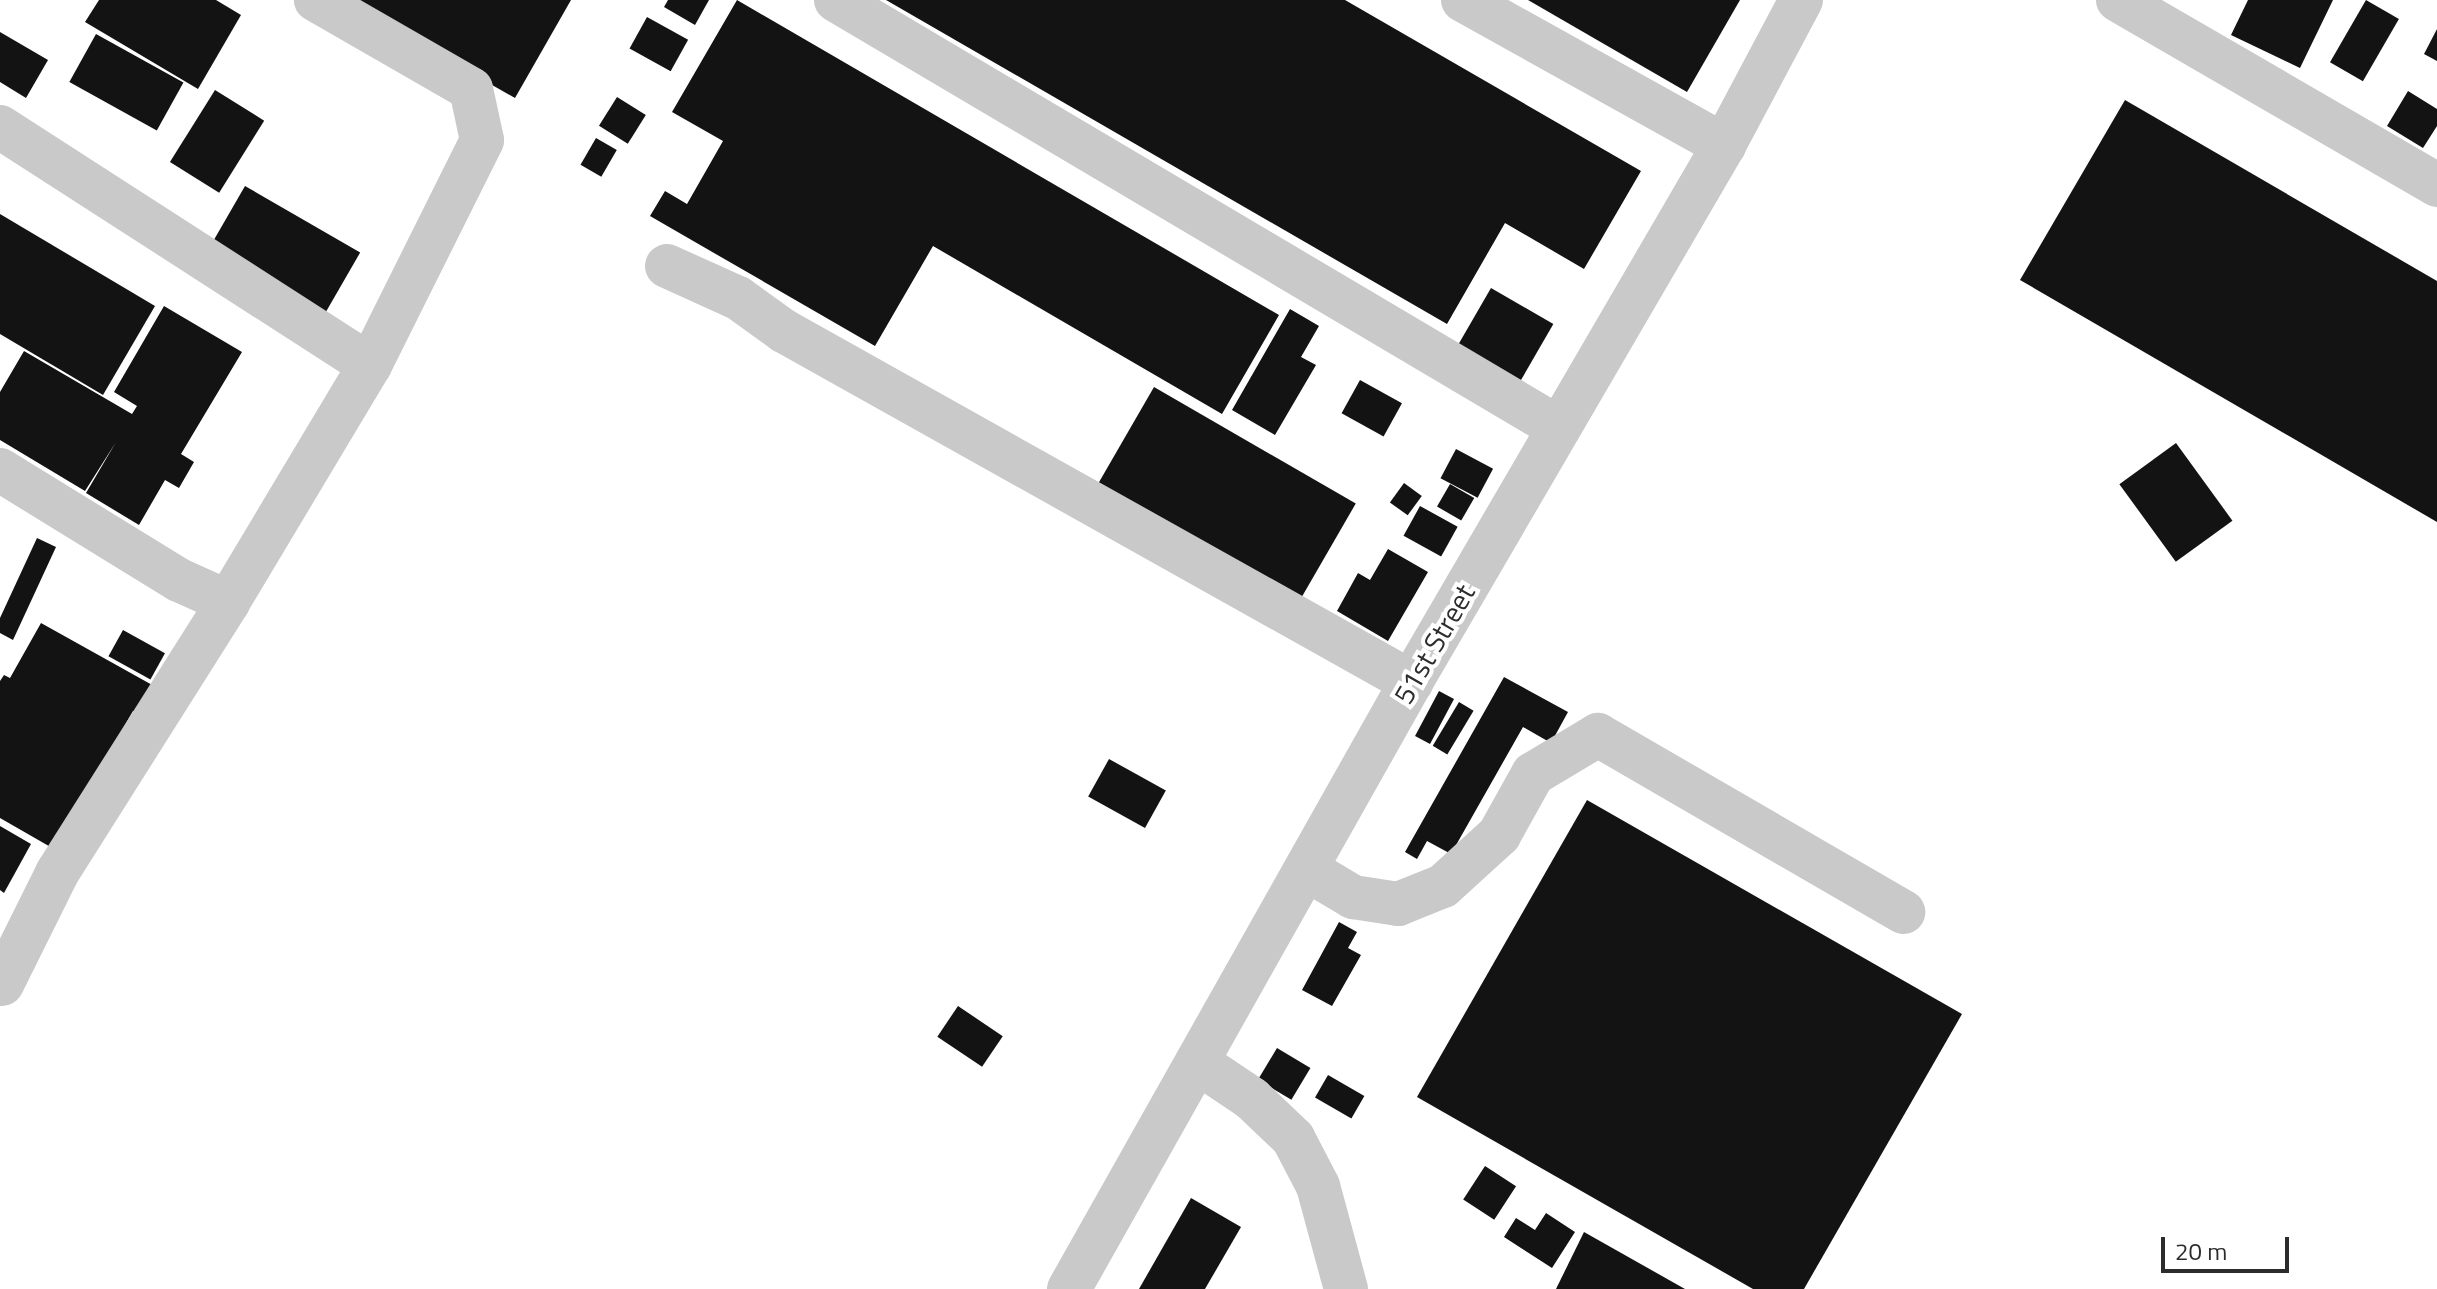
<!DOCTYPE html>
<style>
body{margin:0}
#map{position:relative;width:2437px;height:1289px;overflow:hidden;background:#fff;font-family:"Titillium Web",sans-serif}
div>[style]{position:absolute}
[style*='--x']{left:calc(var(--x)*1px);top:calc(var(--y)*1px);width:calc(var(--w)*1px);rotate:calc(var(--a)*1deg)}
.building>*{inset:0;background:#131313;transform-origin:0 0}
.minor>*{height:44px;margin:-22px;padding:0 22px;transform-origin:22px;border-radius:22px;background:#c9c9c9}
span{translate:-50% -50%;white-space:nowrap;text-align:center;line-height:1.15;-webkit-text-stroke:8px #fff;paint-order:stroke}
.street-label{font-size:28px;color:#2c2c2c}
.scale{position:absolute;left:2161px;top:1237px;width:128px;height:36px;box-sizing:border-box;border:4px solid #2c2c2c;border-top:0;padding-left:10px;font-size:24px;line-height:28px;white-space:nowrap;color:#2c2c2c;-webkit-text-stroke:6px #fff;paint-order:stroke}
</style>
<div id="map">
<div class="building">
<i style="clip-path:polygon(99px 0,216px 0,241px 15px,198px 89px,85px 22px)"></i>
<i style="clip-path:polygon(343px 0,571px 0,515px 98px)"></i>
<i style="clip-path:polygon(668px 0,709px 0,695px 25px,664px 7px)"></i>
<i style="clip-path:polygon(737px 0,1279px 315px,1222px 414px,933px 246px,875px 346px,650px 216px,665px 191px,687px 204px,723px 141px,672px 112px)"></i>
<i style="clip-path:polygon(886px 0,1345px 0,1641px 171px,1584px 269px,1505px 223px,1447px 324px)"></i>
<i style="clip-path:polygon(1528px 0,1740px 0,1687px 92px)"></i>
<i style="clip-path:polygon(2248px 0,2333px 0,2300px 68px,2231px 35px)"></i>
<i style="left:2366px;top:0;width:38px;height:72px;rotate:30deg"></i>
<i style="left:647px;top:17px;width:47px;height:36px;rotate:29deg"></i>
<i style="clip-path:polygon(2437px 29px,2437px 61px,2424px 54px)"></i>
<i style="clip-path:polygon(0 32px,48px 60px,26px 98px,0 82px)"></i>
<i style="left:96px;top:34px;width:100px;height:55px;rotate:29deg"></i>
<i style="left:215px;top:90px;width:58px;height:85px;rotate:32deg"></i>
<i style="clip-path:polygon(2408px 91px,2437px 109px,2437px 126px,2423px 148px,2387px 126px)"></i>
<i style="left:617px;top:97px;width:34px;height:34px;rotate:32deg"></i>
<i style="clip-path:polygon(2125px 100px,2437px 281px,2437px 522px,2020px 280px)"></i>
<i style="left:596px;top:138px;width:24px;height:31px;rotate:30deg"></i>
<i style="left:245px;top:186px;width:133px;height:73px;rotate:30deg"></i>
<i style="clip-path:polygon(0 214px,155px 306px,103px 395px,0 334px)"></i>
<i style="left:1491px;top:288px;width:72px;height:70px;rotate:30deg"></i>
<i style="clip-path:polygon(164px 306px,242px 352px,181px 454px,194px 462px,179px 488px,165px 480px,139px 525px,86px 493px,116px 442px,85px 491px,0 440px,0 392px,24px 351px,132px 414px,137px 406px,114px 392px)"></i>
<i style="clip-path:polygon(1290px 309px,1319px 326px,1301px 357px,1316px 365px,1275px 435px,1232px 410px)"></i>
<i style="left:1360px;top:380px;width:48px;height:38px;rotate:29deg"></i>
<i style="left:1154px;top:387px;width:233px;height:115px;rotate:30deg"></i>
<i style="left:2176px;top:443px;width:96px;height:70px;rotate:54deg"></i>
<i style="left:1456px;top:449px;width:42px;height:33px;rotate:28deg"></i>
<i style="left:1404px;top:483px;width:22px;height:24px;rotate:36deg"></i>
<i style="left:1450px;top:484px;width:28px;height:26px;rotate:30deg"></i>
<i style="left:1420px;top:506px;width:43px;height:34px;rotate:29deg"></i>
<i style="clip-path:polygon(37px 538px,56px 547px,13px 640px,0 633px,0 618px)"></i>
<i style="clip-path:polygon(1388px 549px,1428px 572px,1388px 641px,1337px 611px,1358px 573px,1370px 580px)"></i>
<i style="clip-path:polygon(41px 623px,154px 686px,139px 712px,133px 711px,54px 849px,0 818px,0 681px,4px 675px,10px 678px)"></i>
<i style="left:123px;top:630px;width:48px;height:30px;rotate:29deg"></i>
<i style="clip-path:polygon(1504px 677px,1568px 712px,1551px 743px,1523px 727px,1451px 854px,1427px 841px,1417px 859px,1405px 852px)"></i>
<i style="left:1439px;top:691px;width:17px;height:51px;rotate:28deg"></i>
<i style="left:1459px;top:702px;width:17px;height:51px;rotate:31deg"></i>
<i style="left:1109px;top:759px;width:65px;height:43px;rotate:29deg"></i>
<i style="clip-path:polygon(1587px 800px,1962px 1014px,1804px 1289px,1753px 1289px,1417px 1097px)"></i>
<i style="clip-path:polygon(0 826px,31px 844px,4px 893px,0 890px)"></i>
<i style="clip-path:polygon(1339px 922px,1357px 932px,1348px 948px,1361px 955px,1332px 1006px,1302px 990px)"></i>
<i style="left:958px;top:1006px;width:54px;height:37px;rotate:34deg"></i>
<i style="left:1277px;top:1048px;width:39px;height:37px;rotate:31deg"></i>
<i style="left:1328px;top:1075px;width:42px;height:26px;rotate:30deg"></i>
<i style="left:1485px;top:1166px;width:37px;height:40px;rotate:33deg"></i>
<i style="clip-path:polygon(1191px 1198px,1241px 1227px,1205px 1289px,1139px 1289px)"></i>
<i style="clip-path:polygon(1546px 1213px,1575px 1232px,1552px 1268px,1504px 1237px,1516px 1218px,1535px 1230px)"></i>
<i style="clip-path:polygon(1584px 1232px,1685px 1289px,1556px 1289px)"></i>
</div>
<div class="minor">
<i style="--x:836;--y:0;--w:840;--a:30.62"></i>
<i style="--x:1463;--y:0;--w:299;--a:29.1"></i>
<i style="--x:2118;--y:0;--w:369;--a:30.1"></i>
<i style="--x:0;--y:127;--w:440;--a:32.8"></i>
<i style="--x:667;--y:266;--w:78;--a:24.3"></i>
<i style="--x:738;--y:298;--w:57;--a:35.7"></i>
<i style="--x:784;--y:331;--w:719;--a:29.24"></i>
<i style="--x:0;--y:470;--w:210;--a:31.6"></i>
<i style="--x:179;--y:580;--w:54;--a:24.2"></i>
<i style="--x:228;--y:602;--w:276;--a:-59.1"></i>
<i style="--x:370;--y:365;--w:251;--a:-63.5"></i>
<i style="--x:482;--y:140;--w:52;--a:-102.2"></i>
<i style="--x:471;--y:89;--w:179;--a:-150.1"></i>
<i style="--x:1306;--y:869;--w:55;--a:30.8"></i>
<i style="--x:1353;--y:897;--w:46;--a:8.8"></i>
<i style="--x:1398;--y:904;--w:48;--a:-21.8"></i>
<i style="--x:1443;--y:886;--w:76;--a:-42.3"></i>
<i style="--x:1499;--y:835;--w:70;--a:-60.9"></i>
<i style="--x:1533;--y:774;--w:76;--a:-31"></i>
<i style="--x:1598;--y:735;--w:353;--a:30.1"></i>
<i style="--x:2;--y:984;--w:124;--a:-63.6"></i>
<i style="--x:57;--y:873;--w:320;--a:-57.7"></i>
<i style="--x:1197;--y:1062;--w:66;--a:33.9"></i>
<i style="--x:1252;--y:1099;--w:57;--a:43.6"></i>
<i style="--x:1293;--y:1138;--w:54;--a:62.5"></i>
<i style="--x:1318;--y:1186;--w:107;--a:74.8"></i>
<i style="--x:1069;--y:1289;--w:697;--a:-60.6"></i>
<i style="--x:1411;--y:682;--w:622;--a:-59.76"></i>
<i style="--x:1724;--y:145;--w:164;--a:-62"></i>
</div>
<div class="street-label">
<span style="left:1434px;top:644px;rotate:-60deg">51st Street</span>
</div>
<div class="scale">20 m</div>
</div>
